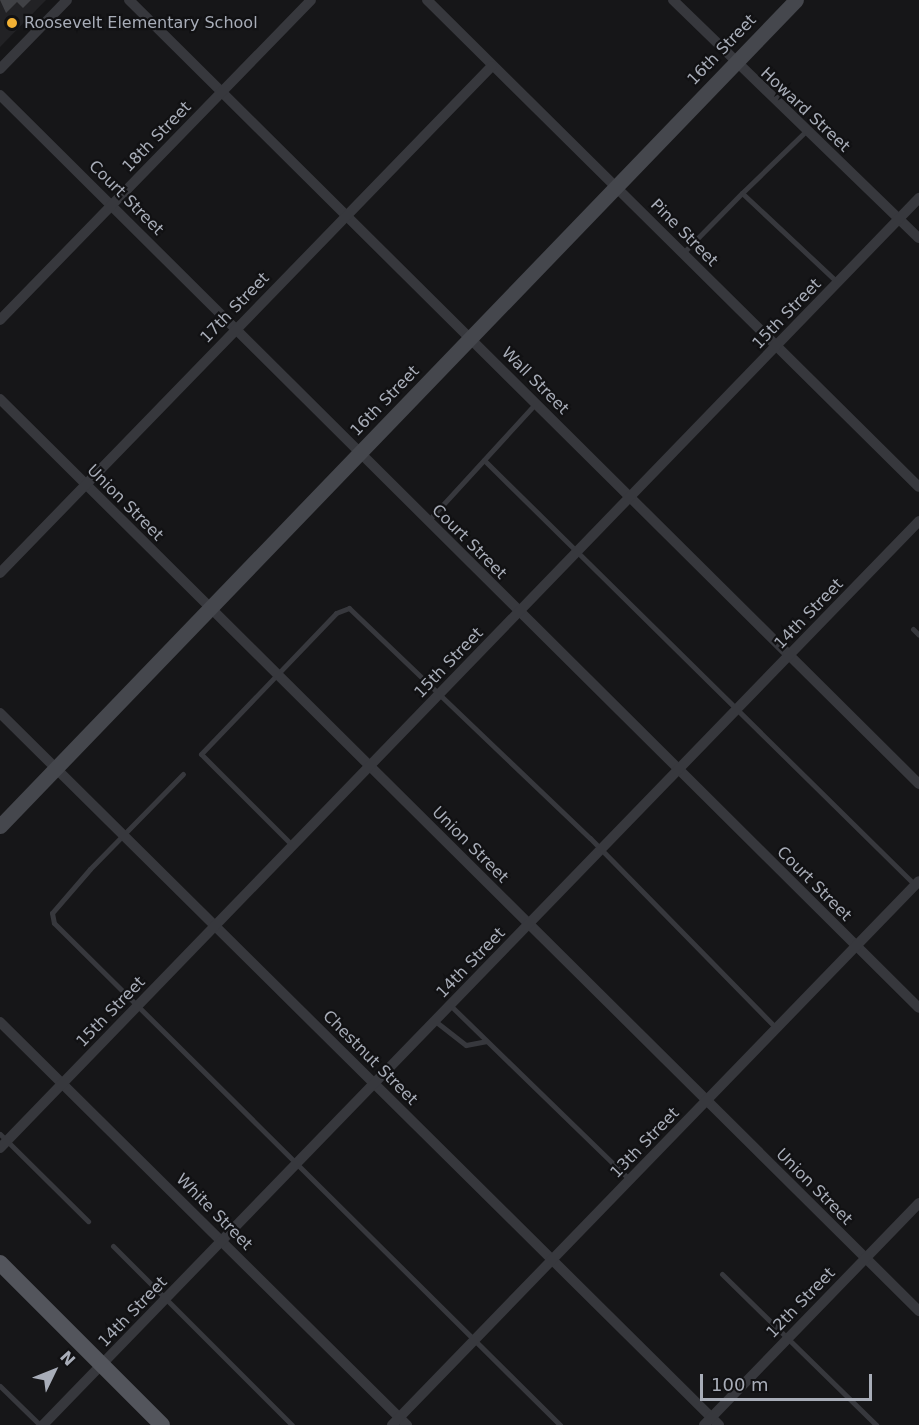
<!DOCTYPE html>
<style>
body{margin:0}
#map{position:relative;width:919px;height:1425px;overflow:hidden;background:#161618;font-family:"DejaVu Sans",sans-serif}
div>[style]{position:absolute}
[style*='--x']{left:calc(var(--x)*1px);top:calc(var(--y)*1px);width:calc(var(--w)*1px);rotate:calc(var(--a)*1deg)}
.built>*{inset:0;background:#222225}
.building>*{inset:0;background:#404145}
.lane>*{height:5px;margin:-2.5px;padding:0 2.5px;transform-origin:2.5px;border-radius:2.5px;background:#37383d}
.street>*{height:10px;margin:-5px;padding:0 5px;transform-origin:5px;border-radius:5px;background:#37383d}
.secondary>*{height:15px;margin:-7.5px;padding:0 7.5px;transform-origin:7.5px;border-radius:7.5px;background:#45474d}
.primary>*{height:16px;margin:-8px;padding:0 8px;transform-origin:8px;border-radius:8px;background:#53555c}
.dots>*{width:16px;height:16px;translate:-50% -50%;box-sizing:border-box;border:3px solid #111113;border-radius:50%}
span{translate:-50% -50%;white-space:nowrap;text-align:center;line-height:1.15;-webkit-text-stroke:4.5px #111113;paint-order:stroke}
.poi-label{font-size:16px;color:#a8adb8}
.left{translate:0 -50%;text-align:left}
.street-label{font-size:16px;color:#a8adb8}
.north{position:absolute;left:24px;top:1341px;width:60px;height:60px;-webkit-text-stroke:4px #111113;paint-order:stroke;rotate:47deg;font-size:16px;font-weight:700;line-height:24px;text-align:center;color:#a8adb8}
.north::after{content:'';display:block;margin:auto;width:21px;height:27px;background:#a8adb8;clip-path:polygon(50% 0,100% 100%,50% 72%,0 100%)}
.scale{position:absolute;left:700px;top:1374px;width:172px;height:27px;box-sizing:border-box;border:3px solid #a8adb8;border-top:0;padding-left:8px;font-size:18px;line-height:21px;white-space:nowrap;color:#a8adb8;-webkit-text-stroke:4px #111113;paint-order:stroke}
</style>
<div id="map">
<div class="built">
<i style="clip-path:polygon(0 0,46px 0,0 47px)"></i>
</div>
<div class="building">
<i style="clip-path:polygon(0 0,31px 0,23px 8px,17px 2px,6px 13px)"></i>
</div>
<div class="lane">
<i style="--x:742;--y:193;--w:89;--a:-44.1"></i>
<i style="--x:683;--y:253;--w:84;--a:-45.5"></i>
<i style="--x:742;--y:193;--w:130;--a:43.1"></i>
<i style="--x:484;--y:460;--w:605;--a:44.6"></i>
<i style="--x:427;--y:522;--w:161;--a:-47.5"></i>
<i style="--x:913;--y:629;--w:8;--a:45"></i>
<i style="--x:183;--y:774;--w:133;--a:134.4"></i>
<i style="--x:90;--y:869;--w:58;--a:130.8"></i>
<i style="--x:52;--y:913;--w:10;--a:79"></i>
<i style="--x:54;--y:923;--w:713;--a:44.77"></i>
<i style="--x:293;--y:846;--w:130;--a:-135"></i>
<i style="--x:201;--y:754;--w:195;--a:-46.2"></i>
<i style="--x:336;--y:613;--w:14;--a:-21"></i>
<i style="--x:349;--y:608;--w:333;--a:43.7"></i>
<i style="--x:590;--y:838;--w:266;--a:45.6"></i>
<i style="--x:451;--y:1006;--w:250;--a:44.2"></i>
<i style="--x:435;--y:1021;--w:39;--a:38"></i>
<i style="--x:466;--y:1045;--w:20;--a:-11"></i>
<i style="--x:0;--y:1134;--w:124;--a:44.7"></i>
<i style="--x:113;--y:1246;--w:253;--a:45"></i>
<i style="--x:722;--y:1274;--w:216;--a:44.4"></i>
<i style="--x:0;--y:1386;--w:56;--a:44.3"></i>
</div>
<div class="street">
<i style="--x:129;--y:0;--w:1113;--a:44.78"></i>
<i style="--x:427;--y:0;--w:692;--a:44.71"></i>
<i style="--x:673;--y:0;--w:342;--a:44.1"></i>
<i style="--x:0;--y:69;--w:96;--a:-45.8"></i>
<i style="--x:0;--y:95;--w:1295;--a:44.81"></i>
<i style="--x:0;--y:320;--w:446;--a:-45.8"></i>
<i style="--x:0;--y:399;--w:1295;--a:44.78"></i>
<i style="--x:0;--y:573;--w:706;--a:-45.86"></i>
<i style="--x:0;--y:713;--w:1012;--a:44.72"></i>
<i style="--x:0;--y:1022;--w:573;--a:44.72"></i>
<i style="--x:0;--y:1148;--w:1322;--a:-45.95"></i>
<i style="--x:43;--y:1425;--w:1259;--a:-45.9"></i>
<i style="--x:392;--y:1425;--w:757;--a:-45.91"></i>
<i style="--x:704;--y:1425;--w:309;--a:-45.9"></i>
</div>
<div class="secondary">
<i style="--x:0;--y:826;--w:1147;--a:-46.06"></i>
</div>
<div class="primary">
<i style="--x:0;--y:1263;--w:229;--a:45"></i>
</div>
<div class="dots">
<i style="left:12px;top:23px;background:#f2b134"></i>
</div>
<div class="poi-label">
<span class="left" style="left:24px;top:23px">Roosevelt Elementary School</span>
</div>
<div class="street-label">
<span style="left:722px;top:50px;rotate:-46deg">16th Street</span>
<span style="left:805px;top:110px;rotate:43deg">Howard Street</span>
<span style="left:157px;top:137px;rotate:-46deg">18th Street</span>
<span style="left:126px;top:198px;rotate:45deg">Court Street</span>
<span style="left:684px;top:233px;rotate:45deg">Pine Street</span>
<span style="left:235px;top:308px;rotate:-46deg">17th Street</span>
<span style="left:787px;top:314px;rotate:-46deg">15th Street</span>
<span style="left:535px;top:381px;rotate:45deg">Wall Street</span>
<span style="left:385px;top:401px;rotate:-46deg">16th Street</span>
<span style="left:125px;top:503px;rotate:45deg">Union Street</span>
<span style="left:469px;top:542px;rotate:45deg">Court Street</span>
<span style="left:809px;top:614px;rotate:-46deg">14th Street</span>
<span style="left:449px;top:663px;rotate:-46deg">15th Street</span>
<span style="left:470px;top:845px;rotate:45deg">Union Street</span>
<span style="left:814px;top:884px;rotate:45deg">Court Street</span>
<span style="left:471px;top:963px;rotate:-46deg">14th Street</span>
<span style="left:111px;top:1012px;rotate:-46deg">15th Street</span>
<span style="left:370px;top:1058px;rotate:45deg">Chestnut Street</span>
<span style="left:645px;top:1143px;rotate:-46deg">13th Street</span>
<span style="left:814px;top:1187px;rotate:45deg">Union Street</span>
<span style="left:214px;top:1212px;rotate:45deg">White Street</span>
<span style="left:801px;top:1303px;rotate:-46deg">12th Street</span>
<span style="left:133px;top:1312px;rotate:-46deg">14th Street</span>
</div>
<div class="north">N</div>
<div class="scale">100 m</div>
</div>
